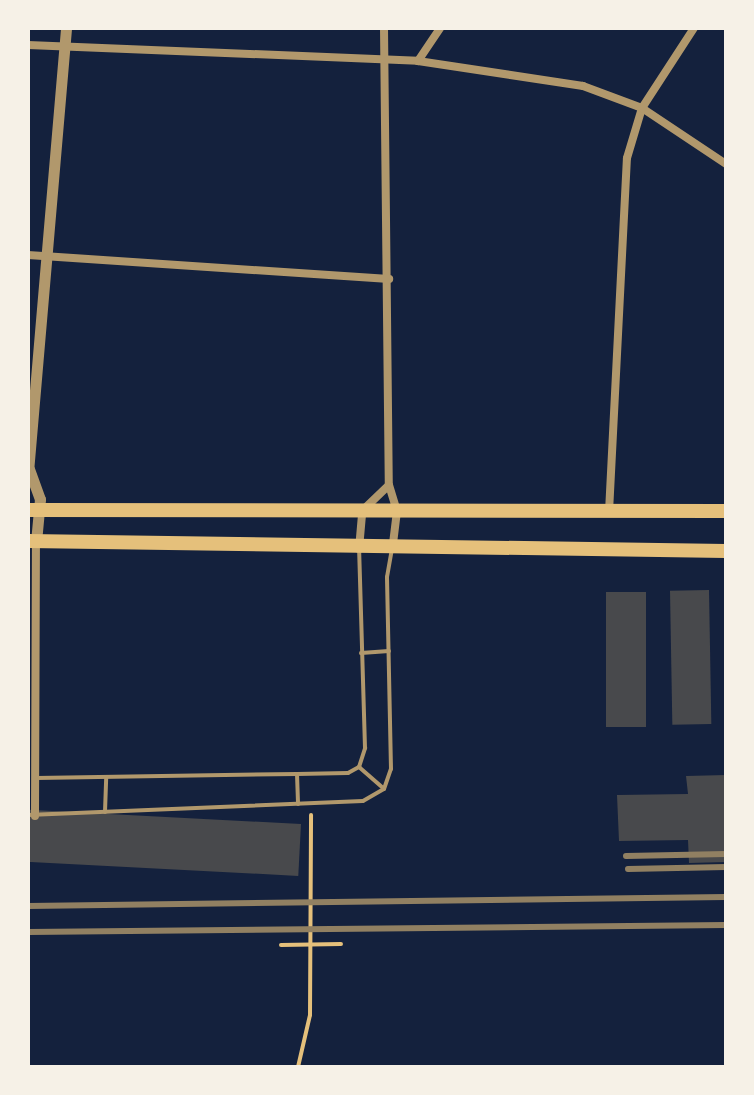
<!DOCTYPE html>
<style>
body{margin:0}
#map{position:relative;width:754px;height:1095px;overflow:hidden;background:#14213d;font-family:"Archivo Narrow",sans-serif}
div>[style]{position:absolute}
[style*='--x']{left:calc(var(--x)*1px);top:calc(var(--y)*1px);width:calc(var(--w)*1px);rotate:calc(var(--a)*1deg)}
.building>*{inset:0;background:#48494c;transform-origin:0 0}
.path>*{height:4px;margin:-2px;padding:0 2px;transform-origin:2px;border-radius:2px;background:#e5c07b}
.service>*{height:4px;margin:-2px;padding:0 2px;transform-origin:2px;border-radius:2px;background:#b1986c}
.minor>*{height:8px;margin:-4px;padding:0 4px;transform-origin:4px;border-radius:4px;background:#b1986c}
.tertiary>*{height:11px;margin:-5.5px;padding:0 5.5px;transform-origin:5.5px;border-radius:5.5px;background:#b1986c}
.trunk>*{height:14px;margin:-7px;padding:0 7px;transform-origin:7px;border-radius:7px;background:#e5c07b}
.rail>*{height:6px;margin:-3px;padding:0 3px;transform-origin:3px;border-radius:3px;background:#918062}
span{translate:-50% -50%;white-space:nowrap;text-align:center;line-height:1.15;-webkit-text-stroke:8px #f6f1e7;paint-order:stroke}
.frame{position:absolute;inset:0;border:30px solid #f6f1e7;pointer-events:none}
</style>
<div id="map">
<div class="building">
<i style="left:709px;top:590px;width:134px;height:39px;rotate:89deg"></i>
<i style="left:606px;top:592px;width:40px;height:135px"></i>
<i style="clip-path:polygon(726px 775px,726px 862px,689px 863px,688px 840px,619px 841px,617px 795px,688px 794px,686px 776px)"></i>
<i style="left:301px;top:824px;width:52px;height:273px;rotate:93deg"></i>
</div>
<div class="path">
<i style="--x:281;--y:945;--w:60;--a:-1"></i>
<i style="--x:298;--y:1067;--w:53;--a:-77"></i>
<i style="--x:310;--y:1015;--w:200;--a:-89.7"></i>
</div>
<div class="service">
<i style="--x:361;--y:653;--w:28;--a:-4"></i>
<i style="--x:359;--y:767;--w:20;--a:-72"></i>
<i style="--x:365;--y:748;--w:197;--a:-91.7"></i>
<i style="--x:359;--y:767;--w:33;--a:41"></i>
<i style="--x:297;--y:774;--w:30;--a:88"></i>
<i style="--x:36;--y:778;--w:261;--a:-0.9"></i>
<i style="--x:297;--y:774;--w:51;--a:-1.1"></i>
<i style="--x:348;--y:773;--w:13;--a:-29"></i>
<i style="--x:105;--y:812;--w:35;--a:-88"></i>
<i style="--x:28;--y:815;--w:335;--a:-2.4"></i>
<i style="--x:363;--y:801;--w:24;--a:-30"></i>
<i style="--x:384;--y:789;--w:21;--a:-71"></i>
<i style="--x:391;--y:769;--w:192;--a:-91.2"></i>
<i style="--x:387;--y:577;--w:28;--a:-80"></i>
</div>
<div class="minor">
<i style="--x:384;--y:28;--w:457;--a:89.4"></i>
<i style="--x:389;--y:485;--w:27;--a:73"></i>
<i style="--x:397;--y:511;--w:35;--a:97"></i>
<i style="--x:28;--y:45;--w:390;--a:2.3"></i>
<i style="--x:418;--y:61;--w:167;--a:8.6"></i>
<i style="--x:583;--y:86;--w:63;--a:20.4"></i>
<i style="--x:642;--y:108;--w:101;--a:33.7"></i>
<i style="--x:418;--y:61;--w:40;--a:-56"></i>
<i style="--x:28;--y:255;--w:362;--a:3.8"></i>
<i style="--x:609;--y:512;--w:354;--a:-87.1"></i>
<i style="--x:627;--y:158;--w:52;--a:-73.3"></i>
<i style="--x:642;--y:108;--w:95;--a:-57"></i>
<i style="--x:359;--y:549;--w:38;--a:-85"></i>
<i style="--x:362;--y:511;--w:37;--a:-44"></i>
<i style="--x:35;--y:816;--w:274;--a:-89.8"></i>
</div>
<div class="tertiary">
<i style="--x:29;--y:469;--w:32;--a:70"></i>
<i style="--x:40;--y:499;--w:43;--a:95.3"></i>
<i style="--x:28;--y:472;--w:446;--a:-85.1"></i>
</div>
<div class="trunk">
<i style="--x:28;--y:510;--w:698;--a:0.08"></i>
<i style="--x:28;--y:541;--w:698;--a:0.82"></i>
</div>
<div class="rail">
<i style="--x:626;--y:856;--w:100;--a:-1.1"></i>
<i style="--x:628;--y:869;--w:98;--a:-1.2"></i>
<i style="--x:28;--y:906;--w:698;--a:-0.74"></i>
<i style="--x:28;--y:932;--w:698;--a:-0.57"></i>
</div>
<div class="frame"></div>
</div>
